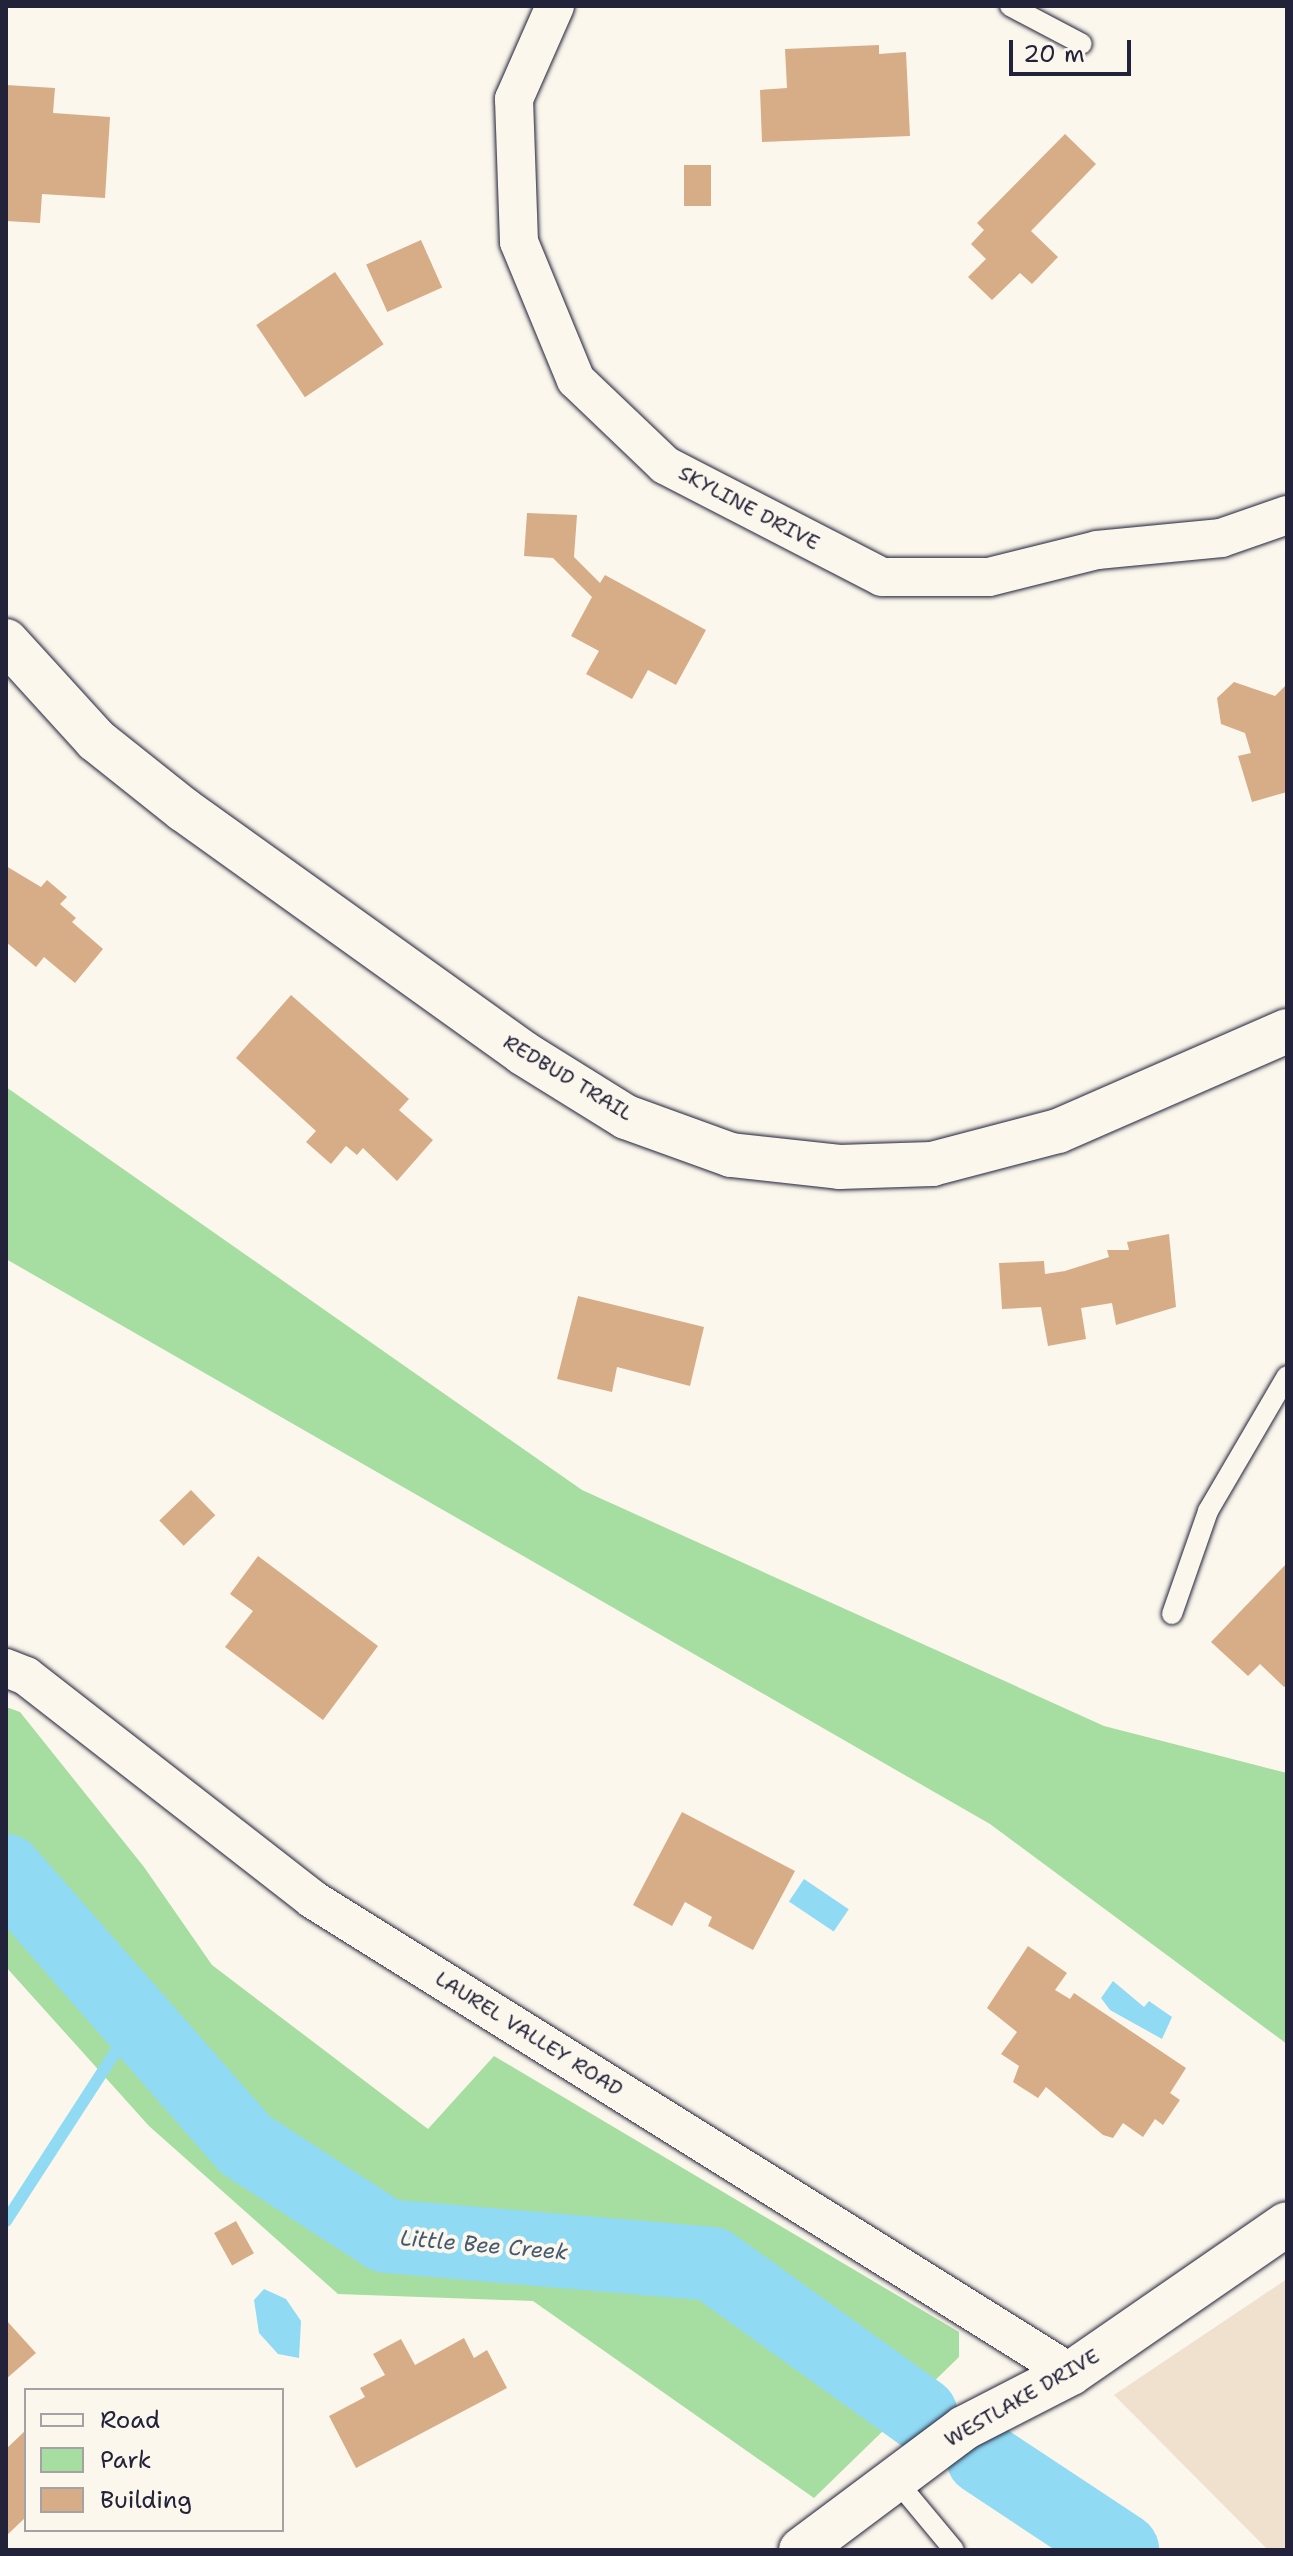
<!DOCTYPE html>
<style>
body{margin:0}
#map{position:relative;width:1293px;height:2556px;overflow:hidden;background:#fbf7ec;font-family:"Shantell Sans",sans-serif}
div>[style]{position:absolute}
[style*='--x']{left:calc(var(--x)*1px);top:calc(var(--y)*1px);width:calc(var(--w)*1px);rotate:calc(var(--a)*1deg)}
.built>*{inset:0;background:#f0e1ce}
.green>*{inset:0;background:#a6dda0}
.water>*{inset:0;background:#91daf3;transform-origin:0 0}
.stream>*{height:12px;margin:-6px;padding:0 6px;transform-origin:6px;border-radius:6px;background:#91daf3}
.river>*{height:74px;margin:-37px;padding:0 37px;transform-origin:37px;border-radius:37px;background:#91daf3}
.building>*{inset:0;background:#d7ad88;transform-origin:0 0}
.roads{filter:drop-shadow(0 0 2px #22223b) drop-shadow(0 0 2px #22223b)}
.service>*{height:20px;margin:-10px;padding:0 10px;transform-origin:10px;border-radius:10px;background:#fbf7ec}
.minor>*{height:38px;margin:-19px;padding:0 19px;transform-origin:19px;border-radius:19px;background:#fbf7ec}
.tertiary>*{height:44px;margin:-22px;padding:0 22px;transform-origin:22px;border-radius:22px;background:#fbf7ec}
span{translate:-50% -50%;white-space:nowrap;text-align:center;line-height:1.15;-webkit-text-stroke:8px #fbf7ec;paint-order:stroke}
.street-label{font-size:20px;color:#22223b}
.water-label{font-size:22px;color:#435972;font-style:italic}
.frame{position:absolute;inset:0;border:8px solid #22223b;pointer-events:none}
.legend{position:absolute;left:24px;top:2388px;width:260px;height:144px;box-sizing:border-box;background:#fbf7ec;border:2px solid #a4a2a5;margin:0;padding:10px 14px;list-style:none;font-size:24px;color:#22223b}
.legend li{display:flex;align-items:center;gap:16px;height:40px}
.legend b{width:40px;border:2px solid #a4a2a5}
.scale{position:absolute;left:1009px;top:40px;width:122px;height:36px;box-sizing:border-box;border:4px solid #22223b;border-top:0;padding-left:10px;font-size:24px;line-height:28px;white-space:nowrap;color:#22223b;-webkit-text-stroke:6px #fbf7ec;paint-order:stroke}
</style>
<div id="map">
<div class="built">
<i style="clip-path:polygon(1287px 2279px,1287px 2550px,1268px 2550px,1114px 2395px)"></i>
</div>
<div class="green">
<i style="clip-path:polygon(6px 1087px,582px 1490px,1104px 1726px,1287px 1773px,1287px 2044px,990px 1824px,6px 1259px)"></i>
<i style="clip-path:polygon(6px 1707px,20px 1712px,144px 1867px,212px 1965px,428px 2129px,494px 2056px,959px 2332px,959px 2357px,814px 2498px,533px 2301px,338px 2294px,149px 2126px,6px 1967px)"></i>
</div>
<div class="water">
<i style="left:804px;top:1879px;width:54px;height:27px;rotate:34deg"></i>
<i style="clip-path:polygon(1113px 1981px,1144px 2007px,1149px 2001px,1172px 2017px,1162px 2039px,1110px 2010px,1101px 1998px)"></i>
<i style="clip-path:polygon(264px 2289px,286px 2299px,301px 2321px,299px 2358px,278px 2354px,259px 2333px,254px 2300px)"></i>
</div>
<div class="stream">
<i style="--x:6;--y:2221;--w:239;--a:-57.1"></i>
</div>
<div class="river">
<i style="--x:6;--y:1871;--w:364;--a:48.8"></i>
<i style="--x:246;--y:2145;--w:167;--a:33"></i>
<i style="--x:386;--y:2236;--w:327;--a:4.9"></i>
<i style="--x:712;--y:2264;--w:257;--a:35.7"></i>
<i style="--x:983;--y:2458;--w:167;--a:33.5"></i>
</div>
<div class="building">
<i style="clip-path:polygon(879px 45px,879px 54px,906px 52px,910px 136px,762px 142px,760px 90px,787px 88px,785px 49px)"></i>
<i style="clip-path:polygon(6px 85px,55px 88px,53px 113px,110px 117px,105px 198px,42px 194px,40px 223px,6px 221px)"></i>
<i style="clip-path:polygon(1065px 134px,1096px 164px,1031px 231px,1058px 257px,1032px 284px,1020px 273px,992px 300px,968px 277px,986px 259px,971px 244px,984px 230px,977px 223px)"></i>
<i style="left:684px;top:165px;width:27px;height:41px"></i>
<i style="left:421px;top:240px;width:52px;height:60px;rotate:66deg"></i>
<i style="left:335px;top:272px;width:87px;height:95px;rotate:56deg"></i>
<i style="clip-path:polygon(527px 513px,577px 515px,574px 557px,600px 583px,605px 575px,706px 630px,676px 685px,648px 670px,632px 699px,586px 674px,599px 651px,571px 636px,592px 597px,553px 558px,524px 556px)"></i>
<i style="clip-path:polygon(1234px 682px,1275px 696px,1287px 684px,1287px 792px,1252px 802px,1238px 756px,1251px 753px,1245px 733px,1221px 724px,1217px 698px)"></i>
<i style="clip-path:polygon(6px 866px,41px 887px,47px 880px,67px 897px,60px 904px,76px 918px,72px 922px,103px 949px,75px 983px,44px 957px,36px 967px,6px 942px)"></i>
<i style="clip-path:polygon(291px 995px,409px 1099px,399px 1110px,433px 1140px,397px 1181px,363px 1148px,357px 1155px,346px 1146px,331px 1164px,306px 1142px,316px 1131px,236px 1058px)"></i>
<i style="clip-path:polygon(1169px 1234px,1176px 1307px,1116px 1325px,1112px 1303px,1081px 1308px,1086px 1339px,1048px 1346px,1041px 1307px,1002px 1309px,999px 1263px,1044px 1261px,1045px 1274px,1065px 1271px,1109px 1257px,1107px 1250px,1129px 1250px,1127px 1242px)"></i>
<i style="clip-path:polygon(578px 1296px,704px 1327px,690px 1386px,617px 1367px,612px 1392px,557px 1379px)"></i>
<i style="left:191px;top:1490px;width:35px;height:44px;rotate:46deg"></i>
<i style="clip-path:polygon(258px 1556px,378px 1646px,323px 1720px,225px 1647px,253px 1611px,230px 1594px)"></i>
<i style="clip-path:polygon(1287px 1563px,1287px 1684px,1284px 1687px,1260px 1664px,1248px 1676px,1211px 1642px)"></i>
<i style="clip-path:polygon(682px 1812px,795px 1871px,753px 1950px,708px 1926px,712px 1917px,685px 1902px,672px 1926px,633px 1905px)"></i>
<i style="clip-path:polygon(1028px 1946px,1067px 1973px,1055px 1990px,1070px 1999px,1074px 1993px,1186px 2068px,1170px 2093px,1180px 2100px,1163px 2125px,1155px 2119px,1143px 2137px,1123px 2123px,1113px 2138px,1103px 2135px,1046px 2087px,1038px 2098px,1013px 2082px,1019px 2066px,1001px 2054px,1017px 2032px,987px 2008px)"></i>
<i style="left:236px;top:2221px;width:37px;height:25px;rotate:61deg"></i>
<i style="clip-path:polygon(6px 2320px,36px 2353px,6px 2379px)"></i>
<i style="clip-path:polygon(464px 2338px,474px 2358px,487px 2350px,507px 2388px,356px 2468px,329px 2416px,365px 2397px,360px 2388px,385px 2375px,373px 2354px,401px 2339px,415px 2365px)"></i>
<i style="clip-path:polygon(26px 2430px,26px 2517px,6px 2536px,6px 2449px)"></i>
</div>
<div class="roads">
<div class="service">
<i style="--x:1010;--y:6;--w:81;--a:27.8"></i>
<i style="--x:1172;--y:1614;--w:109;--a:-70.7"></i>
<i style="--x:1208;--y:1511;--w:156;--a:-59.7"></i>
<i style="--x:895;--y:2479;--w:92;--a:50.3"></i>
</div>
<div class="minor">
<i style="--x:555;--y:6;--w:102;--a:113.8"></i>
<i style="--x:514;--y:99;--w:143;--a:88"></i>
<i style="--x:519;--y:242;--w:149;--a:67.6"></i>
<i style="--x:576;--y:380;--w:123;--a:43.7"></i>
<i style="--x:665;--y:465;--w:244;--a:27.3"></i>
<i style="--x:882;--y:577;--w:107;--a:0"></i>
<i style="--x:989;--y:577;--w:111;--a:-14"></i>
<i style="--x:1097;--y:550;--w:125;--a:-5.5"></i>
<i style="--x:1221;--y:538;--w:70;--a:-19.2"></i>
<i style="--x:6;--y:1668;--w:22;--a:22"></i>
<i style="--x:26;--y:1676;--w:363;--a:37.9"></i>
<i style="--x:312;--y:1899;--w:895;--a:31.99"></i>
</div>
<div class="tertiary">
<i style="--x:6;--y:641;--w:134;--a:47.7"></i>
<i style="--x:96;--y:740;--w:112;--a:38.5"></i>
<i style="--x:184;--y:810;--w:417;--a:35.6"></i>
<i style="--x:523;--y:1053;--w:121;--a:31.9"></i>
<i style="--x:626;--y:1117;--w:112;--a:19.9"></i>
<i style="--x:731;--y:1155;--w:109;--a:6.3"></i>
<i style="--x:839;--y:1167;--w:93;--a:-1.8"></i>
<i style="--x:932;--y:1164;--w:130;--a:-14.7"></i>
<i style="--x:1058;--y:1131;--w:250;--a:-23.6"></i>
<i style="--x:801;--y:2550;--w:204;--a:-36.8"></i>
<i style="--x:964;--y:2428;--w:120;--a:-27.2"></i>
<i style="--x:1071;--y:2373;--w:262;--a:-34.6"></i>
</div>
</div>
<div class="street-label">
<span style="left:749px;top:508px;rotate:28deg">SKYLINE DRIVE</span>
<span style="left:568px;top:1078px;rotate:31deg">REDBUD TRAIL</span>
<span style="left:529px;top:2034px;rotate:32deg">LAUREL VALLEY ROAD</span>
<span style="left:1022px;top:2398px;rotate:-30deg">WESTLAKE DRIVE</span>
</div>
<div class="water-label">
<span style="left:484px;top:2245px;rotate:5deg">Little Bee Creek</span>
</div>
<div class="frame"></div>
<ul class="legend">
<li><b style="height:10px;background:#fbf7ec"></b>Road</li>
<li><b style="height:22px;background:#a6dda0"></b>Park</li>
<li><b style="height:22px;background:#d7ad88"></b>Building</li>
</ul>
<div class="scale">20 m</div>
</div>
